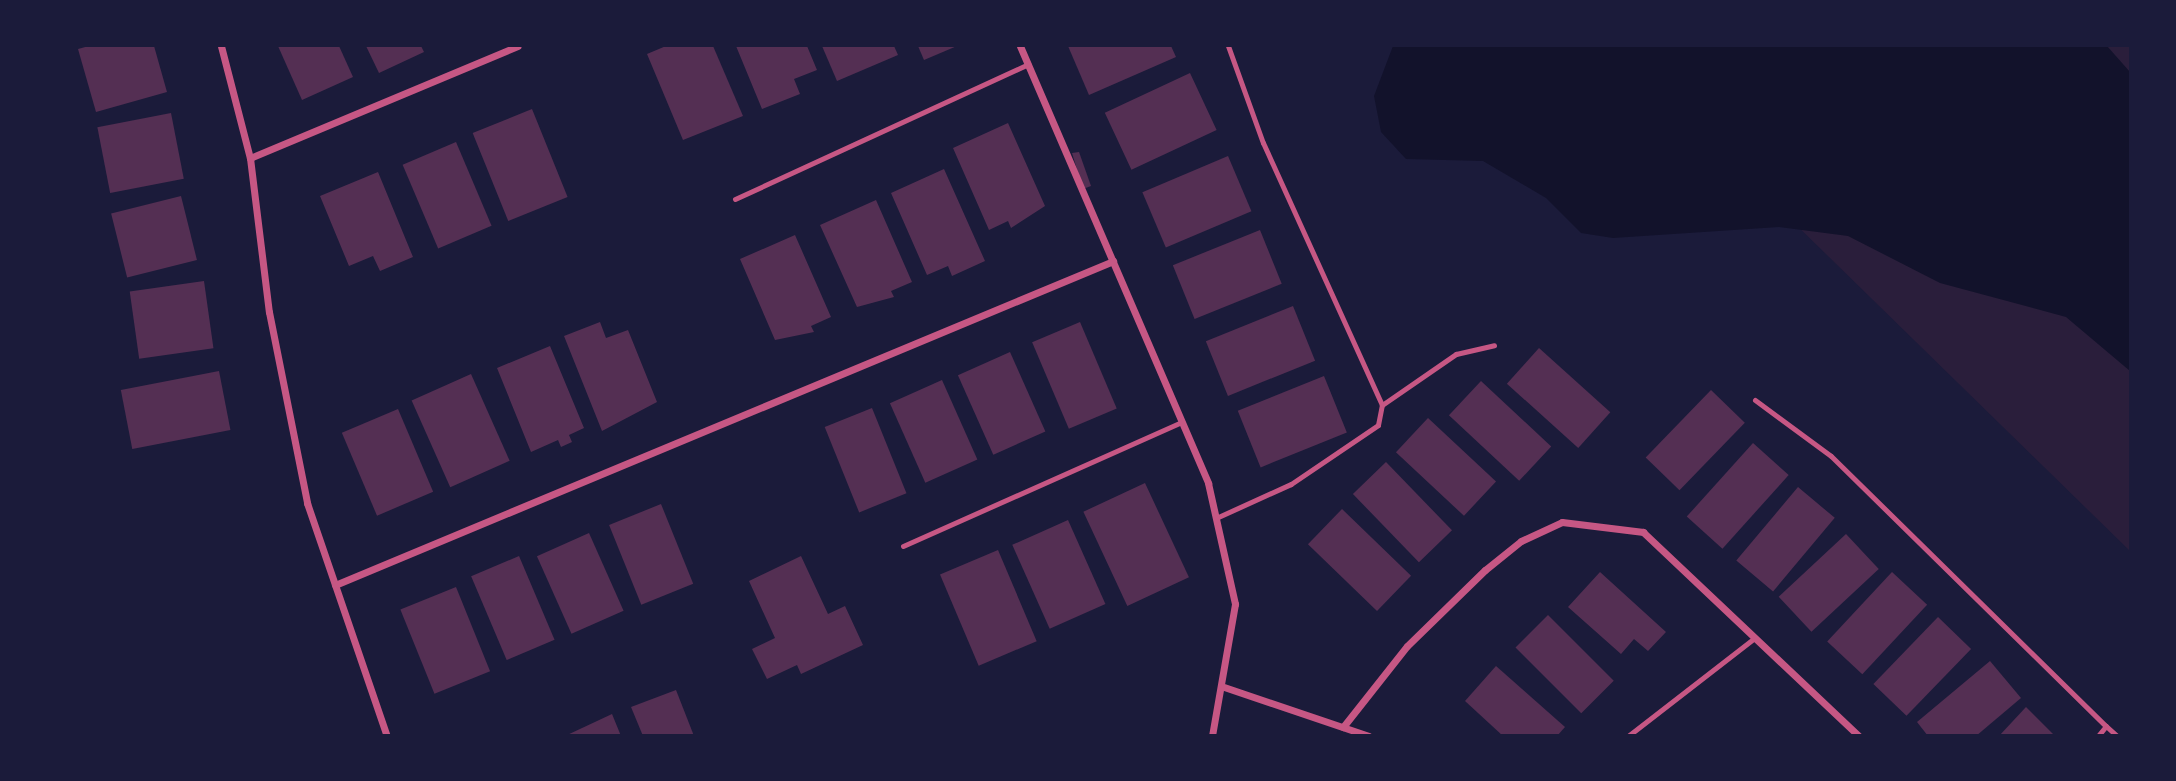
<!DOCTYPE html>
<style>
body{margin:0}
#map{position:relative;width:2176px;height:781px;overflow:hidden;background:#1b1b3a;font-family:"Fira Sans Condensed",sans-serif}
div>[style]{position:absolute}
[style*='--x']{left:calc(var(--x)*1px);top:calc(var(--y)*1px);width:calc(var(--w)*1px);rotate:calc(var(--a)*1deg)}
.green>*{inset:0;background:#2a1e3b}
.water>*{inset:0;background:#12122b}
.building>*{inset:0;background:#542f53;transform-origin:0 0}
.service>*{height:5px;margin:-2.5px;padding:0 2.5px;transform-origin:2.5px;border-radius:2.5px;background:#c65784}
.minor>*{height:7px;margin:-3.5px;padding:0 3.5px;transform-origin:3.5px;border-radius:3.5px;background:#c65784}
span{translate:-50% -50%;white-space:nowrap;text-align:center;line-height:1.15;-webkit-text-stroke:5px #1b1b3a;paint-order:stroke}
.frame{position:absolute;inset:0;border:47px solid #1b1b3a;pointer-events:none}
</style>
<div id="map">
<div class="green">
<i style="clip-path:polygon(1613px 46px,2130px 46px,2130px 551px)"></i>
</div>
<div class="water">
<i style="clip-path:polygon(1393px 46px,2107px 46px,2130px 72px,2130px 371px,2066px 317px,1940px 283px,1848px 236px,1779px 227px,1613px 238px,1581px 233px,1546px 198px,1483px 161px,1406px 159px,1381px 132px,1374px 96px)"></i>
</div>
<div class="building">
<i style="clip-path:polygon(89px 46px,154px 46px,167px 92px,96px 112px,78px 49px)"></i>
<i style="clip-path:polygon(278px 46px,339px 46px,353px 77px,302px 100px)"></i>
<i style="clip-path:polygon(366px 46px,421px 46px,424px 52px,379px 73px)"></i>
<i style="clip-path:polygon(666px 46px,713px 46px,743px 116px,683px 140px,647px 54px)"></i>
<i style="clip-path:polygon(736px 46px,807px 46px,817px 70px,794px 79px,800px 94px,762px 109px)"></i>
<i style="clip-path:polygon(822px 46px,894px 46px,898px 55px,837px 81px)"></i>
<i style="clip-path:polygon(918px 46px,957px 46px,924px 60px)"></i>
<i style="clip-path:polygon(1068px 46px,1171px 46px,1176px 57px,1089px 95px)"></i>
<i style="left:1190px;top:73px;width:63px;height:94px;rotate:65deg"></i>
<i style="left:532px;top:109px;width:95px;height:64px;rotate:68deg"></i>
<i style="left:171px;top:113px;width:67px;height:75px;rotate:79deg"></i>
<i style="clip-path:polygon(1008px 123px,1045px 206px,1011px 228px,1008px 221px,989px 230px,953px 148px)"></i>
<i style="left:456px;top:142px;width:91px;height:58px;rotate:67deg"></i>
<i style="clip-path:polygon(1079px 152px,1091px 186px,1083px 189px,1072px 153px)"></i>
<i style="left:1228px;top:156px;width:60px;height:93px;rotate:67deg"></i>
<i style="clip-path:polygon(944px 169px,985px 261px,952px 276px,948px 266px,927px 275px,891px 193px)"></i>
<i style="clip-path:polygon(378px 172px,413px 257px,380px 271px,373px 256px,349px 266px,320px 196px)"></i>
<i style="left:181px;top:196px;width:66px;height:72px;rotate:76deg"></i>
<i style="clip-path:polygon(876px 200px,912px 282px,891px 291px,894px 297px,857px 307px,820px 225px)"></i>
<i style="left:1260px;top:230px;width:58px;height:94px;rotate:68deg"></i>
<i style="clip-path:polygon(795px 235px,831px 317px,811px 326px,814px 332px,775px 340px,740px 259px)"></i>
<i style="left:204px;top:281px;width:68px;height:75px;rotate:82deg"></i>
<i style="left:1293px;top:306px;width:59px;height:94px;rotate:68deg"></i>
<i style="clip-path:polygon(600px 322px,606px 338px,628px 330px,657px 402px,602px 431px,564px 336px)"></i>
<i style="left:1080px;top:322px;width:94px;height:52px;rotate:67deg"></i>
<i style="clip-path:polygon(550px 346px,584px 428px,569px 435px,572px 442px,561px 447px,558px 440px,531px 452px,497px 368px)"></i>
<i style="left:1539px;top:348px;width:96px;height:48px;rotate:42deg"></i>
<i style="left:1010px;top:352px;width:87px;height:57px;rotate:66deg"></i>
<i style="left:219px;top:371px;width:60px;height:100px;rotate:79deg"></i>
<i style="left:471px;top:374px;width:95px;height:65px;rotate:66deg"></i>
<i style="left:1324px;top:376px;width:61px;height:93px;rotate:68deg"></i>
<i style="left:942px;top:380px;width:87px;height:57px;rotate:66deg"></i>
<i style="left:1481px;top:381px;width:96px;height:47px;rotate:43deg"></i>
<i style="left:1711px;top:390px;width:47px;height:94px;rotate:44deg"></i>
<i style="left:872px;top:408px;width:92px;height:51px;rotate:68deg"></i>
<i style="left:398px;top:409px;width:90px;height:61px;rotate:67deg"></i>
<i style="left:1428px;top:418px;width:93px;height:47px;rotate:43deg"></i>
<i style="left:1753px;top:443px;width:48px;height:99px;rotate:42deg"></i>
<i style="left:1386px;top:462px;width:95px;height:46px;rotate:46deg"></i>
<i style="left:1145px;top:483px;width:104px;height:68px;rotate:65deg"></i>
<i style="left:1798px;top:487px;width:48px;height:96px;rotate:40deg"></i>
<i style="left:661px;top:504px;width:86px;height:56px;rotate:68deg"></i>
<i style="left:1342px;top:509px;width:96px;height:49px;rotate:44deg"></i>
<i style="left:1068px;top:520px;width:92px;height:61px;rotate:66deg"></i>
<i style="left:589px;top:533px;width:85px;height:57px;rotate:66deg"></i>
<i style="left:1846px;top:534px;width:48px;height:92px;rotate:47deg"></i>
<i style="left:998px;top:550px;width:99px;height:63px;rotate:67deg"></i>
<i style="left:519px;top:556px;width:91px;height:52px;rotate:67deg"></i>
<i style="clip-path:polygon(801px 556px,828px 614px,845px 606px,863px 645px,801px 674px,797px 665px,767px 679px,752px 649px,775px 638px,749px 581px)"></i>
<i style="clip-path:polygon(1600px 572px,1666px 632px,1648px 651px,1634px 639px,1621px 654px,1568px 607px)"></i>
<i style="left:1892px;top:572px;width:48px;height:95px;rotate:43deg"></i>
<i style="left:456px;top:587px;width:91px;height:60px;rotate:68deg"></i>
<i style="left:1548px;top:615px;width:93px;height:46px;rotate:45deg"></i>
<i style="left:1938px;top:617px;width:46px;height:93px;rotate:44deg"></i>
<i style="clip-path:polygon(1990px 661px,2021px 698px,1976px 736px,1928px 736px,1917px 722px)"></i>
<i style="clip-path:polygon(1496px 666px,1565px 727px,1557px 736px,1503px 736px,1465px 701px)"></i>
<i style="clip-path:polygon(676px 690px,694px 736px,643px 736px,631px 707px)"></i>
<i style="clip-path:polygon(2026px 707px,2055px 736px,1999px 736px)"></i>
<i style="clip-path:polygon(612px 714px,621px 736px,565px 736px)"></i>
</div>
<div class="service">
<i style="--x:735;--y:199;--w:323;--a:-24.7"></i>
<i style="--x:1755;--y:400;--w:94;--a:36.4"></i>
<i style="--x:1831;--y:456;--w:385;--a:44.5"></i>
<i style="--x:2106;--y:726;--w:13;--a:129"></i>
<i style="--x:1382;--y:405;--w:90;--a:-34.6"></i>
<i style="--x:1456;--y:354;--w:39;--a:-13"></i>
<i style="--x:1216;--y:518;--w:82;--a:-24.4"></i>
<i style="--x:1291;--y:484;--w:105;--a:-34.1"></i>
<i style="--x:1378;--y:425;--w:20;--a:-79"></i>
<i style="--x:1382;--y:405;--w:288;--a:-114.4"></i>
<i style="--x:1263;--y:143;--w:103;--a:-109.8"></i>
<i style="--x:903;--y:546;--w:305;--a:-24"></i>
<i style="--x:2106;--y:726;--w:15;--a:42"></i>
<i style="--x:1628;--y:736;--w:158;--a:-37.8"></i>
</div>
<div class="minor">
<i style="--x:221;--y:46;--w:116;--a:75.5"></i>
<i style="--x:250;--y:158;--w:155;--a:83"></i>
<i style="--x:269;--y:312;--w:195;--a:78.7"></i>
<i style="--x:307;--y:503;--w:246;--a:71.1"></i>
<i style="--x:1020;--y:46;--w:476;--a:66.7"></i>
<i style="--x:1208;--y:483;--w:124;--a:77.4"></i>
<i style="--x:1235;--y:604;--w:134;--a:99.9"></i>
<i style="--x:250;--y:158;--w:290;--a:-22.7"></i>
<i style="--x:335;--y:585;--w:843;--a:-22.61"></i>
<i style="--x:1224;--y:687;--w:153;--a:18.7"></i>
<i style="--x:1343;--y:727;--w:103;--a:-51.7"></i>
<i style="--x:1407;--y:646;--w:109;--a:-44.3"></i>
<i style="--x:1485;--y:570;--w:46;--a:-38.9"></i>
<i style="--x:1521;--y:541;--w:45;--a:-24.9"></i>
<i style="--x:1562;--y:522;--w:82;--a:7"></i>
<i style="--x:1643;--y:532;--w:297;--a:43.4"></i>
</div>
<div class="frame"></div>
</div>
